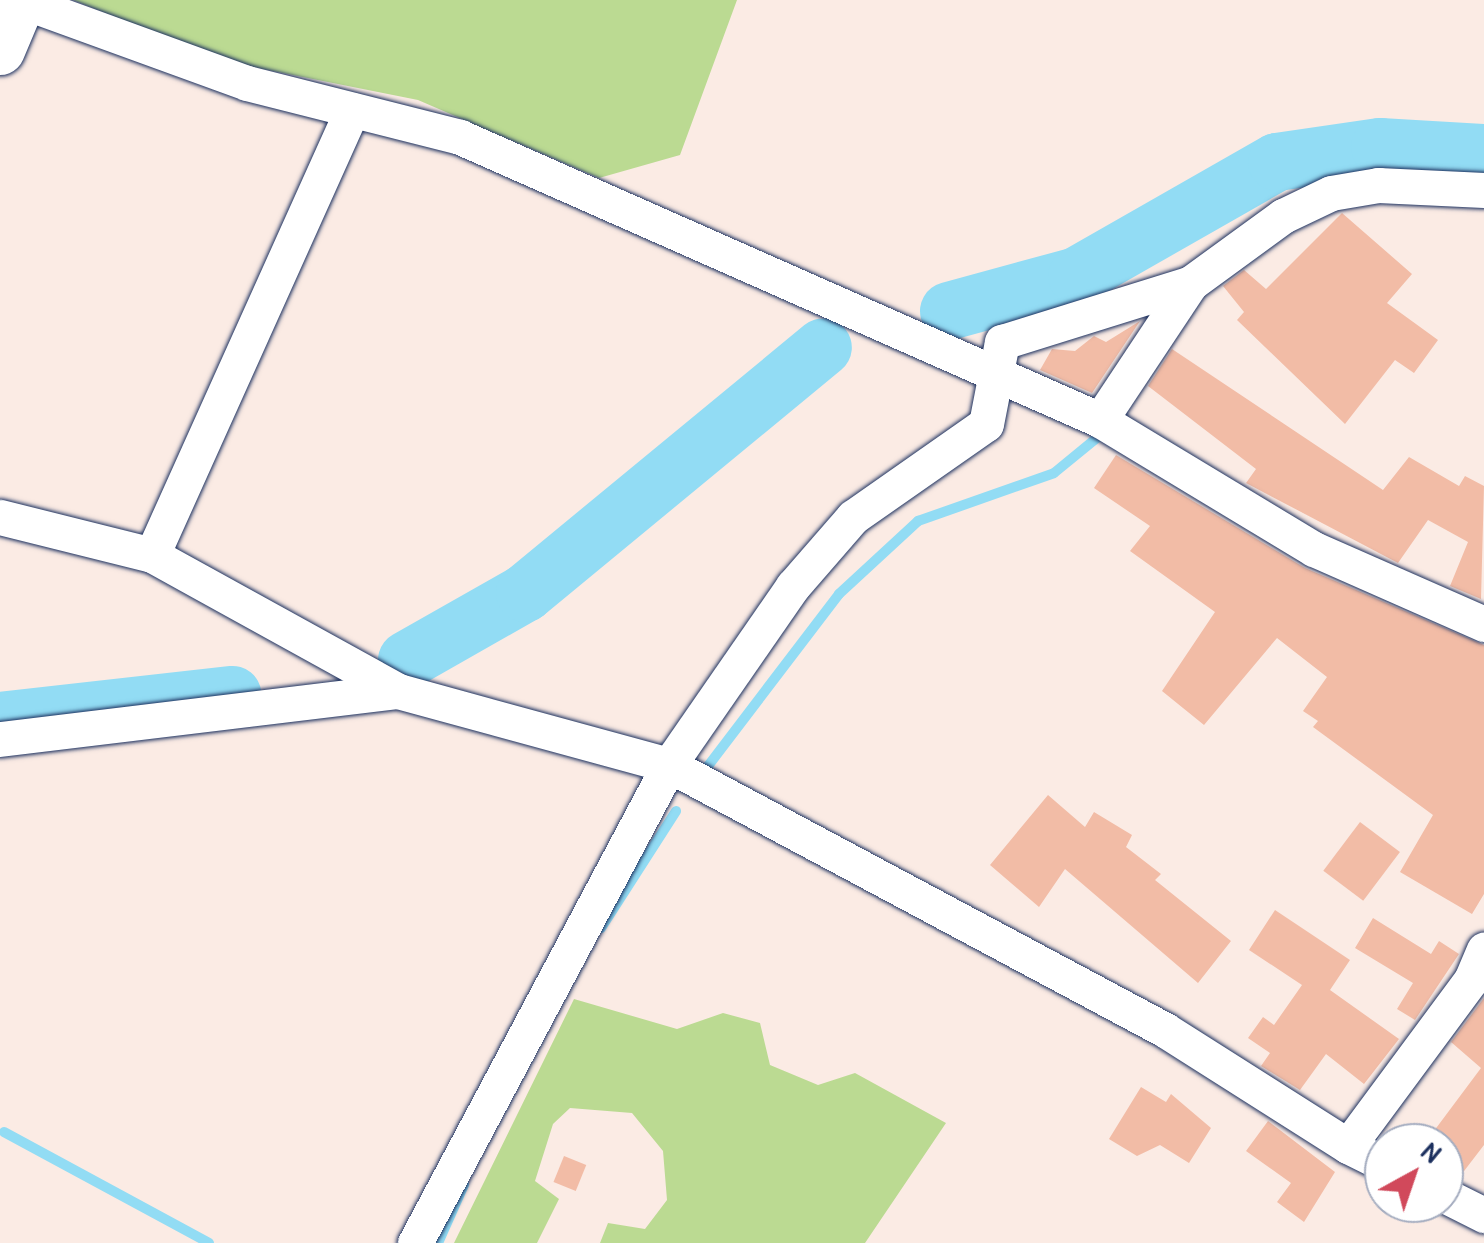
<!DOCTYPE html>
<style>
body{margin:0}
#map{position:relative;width:1484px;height:1243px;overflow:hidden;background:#fbebe4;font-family:"Patrick Hand",sans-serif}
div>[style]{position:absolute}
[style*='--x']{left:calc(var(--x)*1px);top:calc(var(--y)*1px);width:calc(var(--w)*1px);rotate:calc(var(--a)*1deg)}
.green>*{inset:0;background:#bbda92}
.stream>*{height:10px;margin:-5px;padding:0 5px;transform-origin:5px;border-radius:5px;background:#92dcf4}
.river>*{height:58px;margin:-29px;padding:0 29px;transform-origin:29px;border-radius:29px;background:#92dcf4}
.building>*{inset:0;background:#f2bca6;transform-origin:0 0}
.roads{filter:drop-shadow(0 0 2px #1b2f5e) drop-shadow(0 0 2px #1b2f5e)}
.street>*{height:35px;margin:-17.5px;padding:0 17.5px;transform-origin:17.5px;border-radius:17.5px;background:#fff}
.secondary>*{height:50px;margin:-25px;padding:0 25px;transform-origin:25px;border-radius:25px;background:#fff}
span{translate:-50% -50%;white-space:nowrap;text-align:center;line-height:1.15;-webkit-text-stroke:10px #fff;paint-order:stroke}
.north{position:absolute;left:1364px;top:1123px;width:100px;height:100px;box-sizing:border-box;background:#fff;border:2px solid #a4acbf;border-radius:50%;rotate:40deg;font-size:28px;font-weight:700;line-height:40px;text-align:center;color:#1b2f5e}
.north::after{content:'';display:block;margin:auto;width:35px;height:45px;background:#d1495b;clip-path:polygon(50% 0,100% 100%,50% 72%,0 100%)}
</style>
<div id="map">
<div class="green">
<i style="clip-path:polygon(73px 0,737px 0,680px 155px,599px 178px,418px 100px,227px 62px)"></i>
<i style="clip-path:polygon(574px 999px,677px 1029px,723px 1013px,760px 1023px,770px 1065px,818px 1085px,855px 1073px,946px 1123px,865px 1243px,600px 1243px,608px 1223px,645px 1229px,667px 1200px,663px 1151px,632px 1113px,570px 1108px,553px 1124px,535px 1181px,559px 1199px,537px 1243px,454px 1243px)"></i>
</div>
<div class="stream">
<i style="--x:708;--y:766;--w:216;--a:-52.7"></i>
<i style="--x:839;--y:594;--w:108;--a:-42.7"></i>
<i style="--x:918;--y:521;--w:144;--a:-19.4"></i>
<i style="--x:1054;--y:473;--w:57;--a:-39.3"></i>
<i style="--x:601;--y:928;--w:139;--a:-57.3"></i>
<i style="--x:4;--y:1132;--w:233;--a:28.4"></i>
<i style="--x:438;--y:1243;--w:64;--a:-65.9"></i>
</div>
<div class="river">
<i style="--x:949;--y:311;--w:133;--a:-15.3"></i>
<i style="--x:1077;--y:276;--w:230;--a:-29.7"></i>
<i style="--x:1277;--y:162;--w:104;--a:-8.3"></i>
<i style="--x:1380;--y:147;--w:104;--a:3.3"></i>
<i style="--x:407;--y:660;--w:136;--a:-29.6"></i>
<i style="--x:525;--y:593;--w:386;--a:-39.5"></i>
<i style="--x:0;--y:721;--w:234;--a:-6.4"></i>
</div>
<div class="building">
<i style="clip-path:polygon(1342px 213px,1412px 274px,1387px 303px,1438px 340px,1414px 373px,1395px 360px,1345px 424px,1237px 320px,1244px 312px,1223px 286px,1244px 270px,1266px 289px)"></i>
<i style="clip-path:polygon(1140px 321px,1092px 393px,1040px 370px,1052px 349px,1075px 351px,1094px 336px,1106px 342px)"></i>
<i style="clip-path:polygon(1172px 349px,1383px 490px,1409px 457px,1459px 486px,1465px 476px,1484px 486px,1481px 599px,1450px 586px,1468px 542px,1428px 520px,1398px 563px,1246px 483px,1256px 469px,1148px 386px)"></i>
<i style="clip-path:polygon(1116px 455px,1305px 568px,1484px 645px,1484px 894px,1472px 914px,1400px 872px,1433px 815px,1313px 727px,1318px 721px,1303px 711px,1327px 677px,1277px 638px,1204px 725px,1162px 691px,1215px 612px,1130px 551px,1150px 526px,1094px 488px)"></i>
<i style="clip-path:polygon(1048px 795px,1085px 827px,1094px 812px,1132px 835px,1126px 847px,1161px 874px,1155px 880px,1231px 941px,1198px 983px,1065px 869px,1039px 907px,990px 865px)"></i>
<i style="left:1360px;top:822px;width:50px;height:61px;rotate:37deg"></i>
<i style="clip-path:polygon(1275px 910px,1350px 960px,1330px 990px,1399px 1039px,1364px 1084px,1326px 1054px,1300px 1090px,1261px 1066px,1270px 1053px,1248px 1038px,1263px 1017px,1274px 1025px,1302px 985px,1249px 950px)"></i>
<i style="clip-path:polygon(1373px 918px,1431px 954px,1439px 941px,1459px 954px,1415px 1020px,1397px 1009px,1413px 983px,1355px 948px)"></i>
<i style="clip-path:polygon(1484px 998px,1484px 1145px,1461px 1175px,1444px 1163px,1444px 1143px,1425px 1143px,1481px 1068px,1451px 1042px)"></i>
<i style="clip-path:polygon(1141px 1087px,1166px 1102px,1171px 1094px,1211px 1128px,1189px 1163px,1160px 1145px,1137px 1156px,1109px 1139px)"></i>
<i style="clip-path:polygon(1268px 1121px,1335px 1172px,1304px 1222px,1277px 1202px,1291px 1183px,1246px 1151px)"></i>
<i style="left:564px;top:1156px;width:24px;height:28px;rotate:22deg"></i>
</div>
<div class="roads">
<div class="street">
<i style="--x:19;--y:0;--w:243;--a:20"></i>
<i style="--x:247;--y:83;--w:220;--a:14.2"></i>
<i style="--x:460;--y:137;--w:700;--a:23.85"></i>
<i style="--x:1100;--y:420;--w:250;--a:31.1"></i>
<i style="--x:1314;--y:549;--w:186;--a:23.8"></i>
<i style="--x:1100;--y:420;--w:164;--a:-56.4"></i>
<i style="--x:0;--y:517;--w:157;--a:14"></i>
<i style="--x:152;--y:555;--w:281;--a:28.9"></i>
<i style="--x:398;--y:691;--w:281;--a:15.3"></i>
<i style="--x:669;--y:765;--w:562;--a:28.11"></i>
<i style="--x:1165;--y:1030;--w:217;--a:32.4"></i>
<i style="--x:1348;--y:1146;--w:207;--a:-53.5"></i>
<i style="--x:1471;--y:980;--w:33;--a:-67"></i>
<i style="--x:152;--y:555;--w:488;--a:-65.8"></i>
<i style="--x:0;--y:739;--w:401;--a:-6.9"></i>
<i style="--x:1348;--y:1146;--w:40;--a:26.6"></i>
<i style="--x:1444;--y:1195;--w:45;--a:26.6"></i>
<i style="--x:415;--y:1243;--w:541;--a:-62.01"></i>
<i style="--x:669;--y:765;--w:218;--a:-55.3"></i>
<i style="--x:793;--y:586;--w:91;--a:-49"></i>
<i style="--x:853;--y:517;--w:162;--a:-35"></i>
<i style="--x:986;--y:424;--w:84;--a:-79"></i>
<i style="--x:1002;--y:342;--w:198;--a:-17.3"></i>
<i style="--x:1191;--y:283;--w:114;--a:-36.1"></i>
<i style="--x:1283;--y:216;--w:53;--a:-25.6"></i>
<i style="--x:1331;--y:193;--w:48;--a:-9.7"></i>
<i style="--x:1378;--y:185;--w:106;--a:2.7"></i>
</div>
<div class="secondary">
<i style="--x:0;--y:50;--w:54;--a:-67.2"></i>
</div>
</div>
<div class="north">N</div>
</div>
